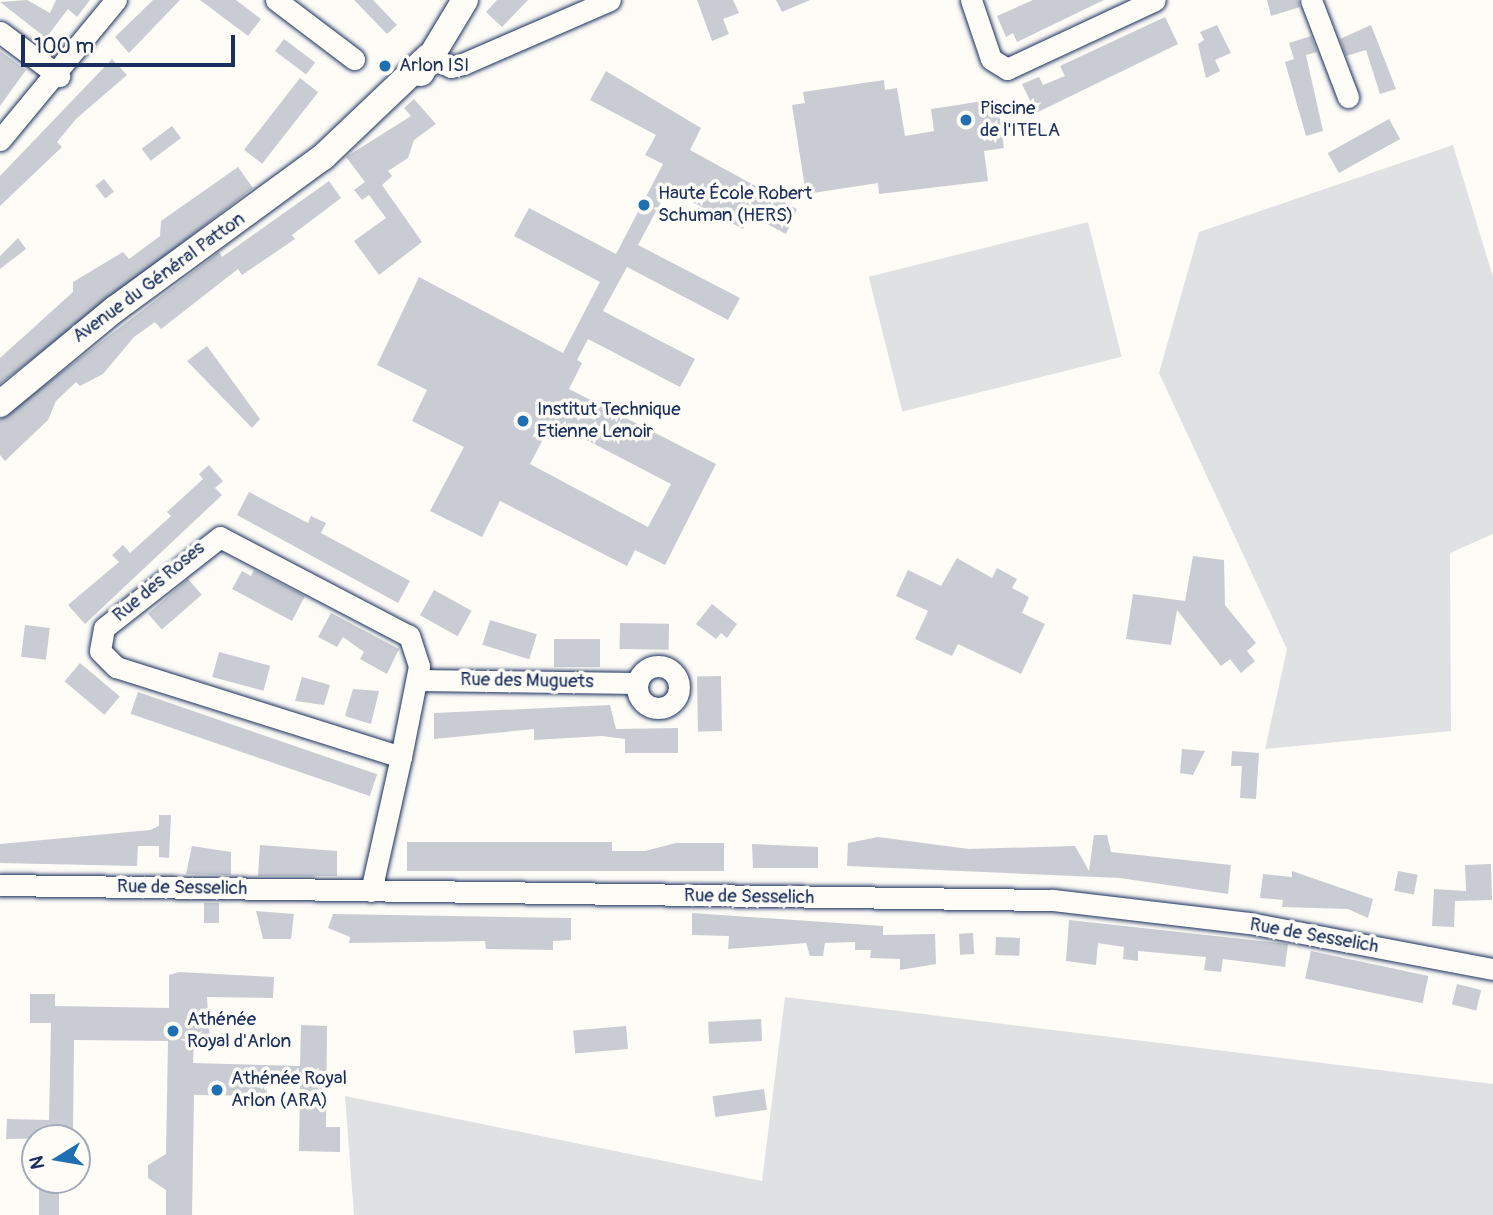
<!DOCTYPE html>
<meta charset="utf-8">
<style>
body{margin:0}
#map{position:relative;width:1493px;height:1215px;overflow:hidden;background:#fdfcf7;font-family:Pangolin,sans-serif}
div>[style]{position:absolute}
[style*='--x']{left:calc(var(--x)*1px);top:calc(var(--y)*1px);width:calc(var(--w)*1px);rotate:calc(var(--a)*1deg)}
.green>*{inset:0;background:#e0e1e3;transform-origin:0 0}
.building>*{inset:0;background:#c9ccd3;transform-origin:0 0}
.roads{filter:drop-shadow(0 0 2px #1b2f5e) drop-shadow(0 0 2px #1b2f5e)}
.minor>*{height:21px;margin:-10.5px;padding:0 10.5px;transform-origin:10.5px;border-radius:10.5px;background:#fdfcf7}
.minor>.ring{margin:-10.5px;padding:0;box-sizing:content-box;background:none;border:21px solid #fdfcf7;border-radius:50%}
.major>*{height:26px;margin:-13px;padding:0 13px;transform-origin:13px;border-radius:13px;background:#fdfcf7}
.dots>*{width:19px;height:19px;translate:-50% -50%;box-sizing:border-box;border:4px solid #fdfcf7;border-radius:50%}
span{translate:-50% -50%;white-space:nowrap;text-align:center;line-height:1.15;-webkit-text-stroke:7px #fdfcf7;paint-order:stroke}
.poi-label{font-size:19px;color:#1b2f5e}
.left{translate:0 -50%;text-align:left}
.street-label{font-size:19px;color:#1b2f5e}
.north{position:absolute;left:21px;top:1124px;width:70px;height:70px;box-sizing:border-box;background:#fdfcf7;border:2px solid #a3aaba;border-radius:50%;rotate:259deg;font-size:19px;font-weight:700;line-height:28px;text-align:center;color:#1b2f5e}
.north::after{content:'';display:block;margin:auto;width:24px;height:32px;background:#1f6fb2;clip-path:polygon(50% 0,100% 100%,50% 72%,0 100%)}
.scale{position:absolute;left:21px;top:35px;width:214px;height:32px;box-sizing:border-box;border:4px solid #1b2f5e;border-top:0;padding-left:9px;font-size:21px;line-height:24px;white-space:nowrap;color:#1b2f5e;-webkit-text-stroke:5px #fdfcf7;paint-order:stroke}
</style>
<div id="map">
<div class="green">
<i style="clip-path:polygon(1453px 145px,1493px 277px,1493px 534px,1450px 553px,1451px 731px,1265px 749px,1287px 649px,1159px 373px,1199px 232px)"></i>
<i style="left:1088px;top:222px;width:139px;height:226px;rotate:76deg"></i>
<i style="clip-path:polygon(785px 997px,1493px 1084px,1493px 1215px,354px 1215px,345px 1096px,762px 1181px)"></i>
</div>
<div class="building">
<i style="clip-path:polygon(27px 0,50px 13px,56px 0,90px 0,77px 17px,68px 9px,46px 38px,0 2px)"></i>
<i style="clip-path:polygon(153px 0,180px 0,129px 53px,115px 37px)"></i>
<i style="clip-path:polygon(200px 0,236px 0,261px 19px,248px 36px)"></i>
<i style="clip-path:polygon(354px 0,373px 0,397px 25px,387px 34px)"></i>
<i style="clip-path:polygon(497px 0,528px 0,502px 27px,486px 12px)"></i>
<i style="clip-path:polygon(697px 0,733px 0,739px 13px,723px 19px,729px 34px,712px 41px)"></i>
<i style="clip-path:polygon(776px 0,810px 0,782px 12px)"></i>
<i style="clip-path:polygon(1033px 0,1104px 0,1017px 42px,1013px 33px,1006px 37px,997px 16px)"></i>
<i style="clip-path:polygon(1267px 0,1298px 0,1300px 7px,1271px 16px)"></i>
<i style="clip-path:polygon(1165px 17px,1178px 44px,1036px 113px,1022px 84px,1039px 77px,1043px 85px,1065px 76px,1060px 66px)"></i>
<i style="clip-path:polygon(1217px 25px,1231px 53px,1215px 60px,1220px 71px,1206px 78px,1198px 44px,1204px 40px,1200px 32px)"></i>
<i style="clip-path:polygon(1371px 25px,1396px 89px,1380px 94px,1366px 50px,1346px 56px,1340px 39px)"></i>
<i style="clip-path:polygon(1311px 36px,1317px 52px,1306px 55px,1323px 131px,1306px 136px,1285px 62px,1294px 59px,1289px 43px)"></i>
<i style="left:284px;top:39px;width:39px;height:15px;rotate:37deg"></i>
<i style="clip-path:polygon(0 51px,26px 70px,0 106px)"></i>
<i style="clip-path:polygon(112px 59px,127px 75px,76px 119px,57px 142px,62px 147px,0 206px,0 176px)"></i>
<i style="clip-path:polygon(evenodd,606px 71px,701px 128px,690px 150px,797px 209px,786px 234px,750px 215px,743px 229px,668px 189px,638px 245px,740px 298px,728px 320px,627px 267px,603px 311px,695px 359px,680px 387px,588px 339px,577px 360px,582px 363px,569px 389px,716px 464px,665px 565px,635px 550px,627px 566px,500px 501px,482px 537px,430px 511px,464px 447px,412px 421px,427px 390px,377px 365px,419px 277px,563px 353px,600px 282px,514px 236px,529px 208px,616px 254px,663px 164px,645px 155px,656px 135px,590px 100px,606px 71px,552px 422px,671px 484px,648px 527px,530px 464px,552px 422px)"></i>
<i style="left:300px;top:78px;width:23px;height:91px;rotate:38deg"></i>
<i style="clip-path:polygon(884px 80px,885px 90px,897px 88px,905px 136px,934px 131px,931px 109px,997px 99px,1004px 148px,984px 151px,988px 181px,879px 194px,878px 183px,806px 194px,792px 105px,805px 103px,803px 92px)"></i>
<i style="clip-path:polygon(414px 99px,436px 124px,414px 140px,408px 158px,388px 171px,392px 176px,382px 185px,422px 242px,379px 275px,354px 241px,386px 218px,369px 195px,362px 200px,354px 190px,365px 182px,346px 157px,411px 116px,404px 108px)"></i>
<i style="left:1389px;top:119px;width:23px;height:70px;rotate:61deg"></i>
<i style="left:172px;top:126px;width:15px;height:38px;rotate:53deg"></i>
<i style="clip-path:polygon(238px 167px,253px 188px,0 384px,0 358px,73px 292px,73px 282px,123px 252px,129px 259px,160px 236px,161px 221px)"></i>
<i style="left:104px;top:179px;width:16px;height:11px;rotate:52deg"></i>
<i style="clip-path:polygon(329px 181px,341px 198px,292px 235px,295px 239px,242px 275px,238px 269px,161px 329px,155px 322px,134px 337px,103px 374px,80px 386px,76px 382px,56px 401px,48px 420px,5px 461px,0 455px,0 419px,219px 252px,222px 257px)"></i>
<i style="clip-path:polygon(18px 238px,26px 249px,0 269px,0 256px)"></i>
<i style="clip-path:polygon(207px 346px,260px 419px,252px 428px,187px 361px)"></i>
<i style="clip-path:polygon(209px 465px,223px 481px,215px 488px,222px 495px,85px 624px,68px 605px,119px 562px,112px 555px,123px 545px,130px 553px,171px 516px,167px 512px,203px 479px,199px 474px)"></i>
<i style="clip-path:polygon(249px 492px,308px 523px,311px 516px,326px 523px,321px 533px,410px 581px,398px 603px,237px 515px)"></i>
<i style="clip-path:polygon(1193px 556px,1224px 560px,1225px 605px,1256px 643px,1247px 651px,1255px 661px,1241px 673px,1230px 659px,1221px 666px,1177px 610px,1171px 645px,1126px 639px,1133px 594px,1185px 601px)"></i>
<i style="clip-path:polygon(957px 558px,992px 578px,997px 568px,1017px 579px,1012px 588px,1029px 597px,1022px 613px,1045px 624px,1021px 674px,958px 644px,952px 656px,915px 639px,928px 611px,896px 596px,908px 570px,941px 586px)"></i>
<i style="clip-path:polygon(254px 570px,305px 596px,292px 621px,232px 589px,242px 571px,251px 576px)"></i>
<i style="left:188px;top:579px;width:21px;height:53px;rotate:49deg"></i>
<i style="left:434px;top:590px;width:43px;height:29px;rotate:29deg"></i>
<i style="clip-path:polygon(712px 604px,737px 624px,727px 638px,721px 633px,716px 639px,696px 624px)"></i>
<i style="clip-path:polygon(331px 613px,399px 649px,387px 674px,360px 659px,364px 652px,343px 637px,337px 647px,318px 637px)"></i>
<i style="left:490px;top:620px;width:49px;height:26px;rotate:17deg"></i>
<i style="left:620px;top:623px;width:49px;height:26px;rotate:1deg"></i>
<i style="left:25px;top:625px;width:25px;height:32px;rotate:7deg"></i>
<i style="left:600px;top:639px;width:28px;height:46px;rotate:90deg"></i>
<i style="left:219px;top:652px;width:53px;height:26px;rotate:15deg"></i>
<i style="left:80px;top:663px;width:52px;height:24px;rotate:40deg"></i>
<i style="left:721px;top:676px;width:55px;height:24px;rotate:89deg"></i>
<i style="clip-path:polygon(302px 677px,330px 685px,324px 705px,295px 701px)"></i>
<i style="clip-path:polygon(353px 689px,379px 691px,371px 724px,345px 716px)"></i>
<i style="left:138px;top:692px;width:253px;height:23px;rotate:19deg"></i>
<i style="clip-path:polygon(610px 705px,616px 729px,678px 728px,678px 753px,625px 753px,625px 739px,602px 736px,534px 740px,534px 729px,434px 739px,434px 713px)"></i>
<i style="clip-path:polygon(1182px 749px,1205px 751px,1193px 775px,1180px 773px)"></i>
<i style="clip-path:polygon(1232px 751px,1259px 753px,1256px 799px,1240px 798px,1242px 766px,1231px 766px)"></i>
<i style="clip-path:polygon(159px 815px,171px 815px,169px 858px,159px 857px,159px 846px,138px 846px,137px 866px,0 863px,0 844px,150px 830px,159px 826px)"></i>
<i style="clip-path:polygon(1094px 835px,1107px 835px,1111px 852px,1231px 865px,1228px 894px,1120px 878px,847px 866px,848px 843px,878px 837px,969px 849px,1075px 846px,1089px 871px)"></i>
<i style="clip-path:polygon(407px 842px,612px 842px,612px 851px,645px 851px,676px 843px,724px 843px,724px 871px,407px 871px)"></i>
<i style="clip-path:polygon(752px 844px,818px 847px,818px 868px,753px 868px)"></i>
<i style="clip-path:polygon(260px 845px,337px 851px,337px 876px,258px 876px)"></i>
<i style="clip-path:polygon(192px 846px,231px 852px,231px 875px,186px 874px)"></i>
<i style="clip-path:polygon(1491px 864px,1492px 900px,1455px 901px,1454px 927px,1432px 926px,1434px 889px,1466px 891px,1465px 865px)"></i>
<i style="clip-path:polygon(1292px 871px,1373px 899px,1368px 918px,1348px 909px,1282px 907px,1283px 900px,1260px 898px,1263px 874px,1292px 877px)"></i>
<i style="left:1398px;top:871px;width:20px;height:20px;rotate:11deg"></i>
<i style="left:204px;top:903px;width:15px;height:20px"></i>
<i style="clip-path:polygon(256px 911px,294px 914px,291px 939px,263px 939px)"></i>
<i style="clip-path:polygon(692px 913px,883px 926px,883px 935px,935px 934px,936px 964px,900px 970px,900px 959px,870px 958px,871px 950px,855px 950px,855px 942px,825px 943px,823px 956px,810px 956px,806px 943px,728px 949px,729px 936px,692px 935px)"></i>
<i style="clip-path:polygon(333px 914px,571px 918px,571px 940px,553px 941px,553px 950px,486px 949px,485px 941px,349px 943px,350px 937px,328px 928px)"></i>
<i style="clip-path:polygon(1069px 920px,1288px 944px,1285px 967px,1223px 959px,1221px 972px,1204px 970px,1206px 957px,1138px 951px,1138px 961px,1123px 959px,1124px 947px,1098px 943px,1096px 965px,1066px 961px)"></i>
<i style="left:973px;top:933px;width:21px;height:14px;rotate:87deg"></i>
<i style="left:996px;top:937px;width:24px;height:18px;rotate:2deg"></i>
<i style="left:1311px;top:951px;width:120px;height:28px;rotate:12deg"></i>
<i style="clip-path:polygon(179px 972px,274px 977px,273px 998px,207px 997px,210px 1041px,194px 1041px,193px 1063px,300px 1066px,301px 1025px,327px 1026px,326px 1127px,340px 1127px,340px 1152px,299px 1151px,300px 1085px,267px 1084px,267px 1096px,194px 1095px,192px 1215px,166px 1215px,166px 1190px,148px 1178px,148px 1165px,166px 1154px,168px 1041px,74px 1040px,73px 1131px,60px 1131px,60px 1138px,6px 1139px,7px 1119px,49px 1120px,51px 1023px,30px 1023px,30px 994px,55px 994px,55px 1006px,169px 1008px,169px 975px)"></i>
<i style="left:1457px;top:984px;width:25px;height:21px;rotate:14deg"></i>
<i style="left:761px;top:1019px;width:22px;height:53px;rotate:87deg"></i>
<i style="left:626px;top:1026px;width:23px;height:53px;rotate:85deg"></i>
<i style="left:764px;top:1089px;width:21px;height:52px;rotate:82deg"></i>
<i style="left:39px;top:1180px;width:20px;height:35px"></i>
</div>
<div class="roads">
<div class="minor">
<i style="--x:276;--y:0;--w:98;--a:37.1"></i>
<i style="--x:971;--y:0;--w:62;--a:71.3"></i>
<i style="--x:991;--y:59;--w:19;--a:32"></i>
<i style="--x:1007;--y:69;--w:163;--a:-25"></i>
<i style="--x:1311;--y:0;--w:104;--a:69.1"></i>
<i style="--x:0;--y:32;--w:74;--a:36.7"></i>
<i style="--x:428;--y:57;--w:25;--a:23"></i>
<i style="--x:451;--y:67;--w:12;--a:-14"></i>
<i style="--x:463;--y:64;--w:160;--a:-23.5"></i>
<i style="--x:0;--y:140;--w:182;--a:-50.4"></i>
<i class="ring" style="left:637px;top:666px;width:21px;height:21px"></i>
<i style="--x:417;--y:680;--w:220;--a:0.8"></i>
<i style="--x:0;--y:885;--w:1053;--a:0.82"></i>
<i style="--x:1053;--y:900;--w:197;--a:6.7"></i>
<i style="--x:1249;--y:923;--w:248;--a:10.7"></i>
<i style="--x:371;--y:891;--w:137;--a:-77.4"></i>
<i style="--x:401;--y:757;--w:93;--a:-78.8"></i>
<i style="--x:419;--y:666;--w:32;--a:-108"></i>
<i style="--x:409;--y:636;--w:213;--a:-152.4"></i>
<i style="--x:220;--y:537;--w:147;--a:141.9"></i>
<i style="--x:104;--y:628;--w:23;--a:100"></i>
<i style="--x:100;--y:651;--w:23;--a:45"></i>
<i style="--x:116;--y:667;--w:299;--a:17.5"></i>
</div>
<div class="major">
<i style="--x:421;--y:73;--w:85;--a:-58.9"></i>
<i style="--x:0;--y:404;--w:149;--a:-39.6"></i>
<i style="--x:115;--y:309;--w:258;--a:-36.2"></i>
<i style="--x:323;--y:157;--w:145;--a:-43.6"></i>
</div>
</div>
<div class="dots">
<i style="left:385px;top:66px;background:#1f6fb2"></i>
<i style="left:966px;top:120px;background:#1f6fb2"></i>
<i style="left:644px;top:205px;background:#1f6fb2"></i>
<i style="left:523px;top:421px;background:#1f6fb2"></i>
<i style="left:173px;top:1031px;background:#1f6fb2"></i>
<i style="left:217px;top:1090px;background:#1f6fb2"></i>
</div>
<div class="poi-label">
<span class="left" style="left:399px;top:66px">Arlon ISI</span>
<span class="left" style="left:980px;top:120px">Piscine<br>de l'ITELA</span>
<span class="left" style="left:658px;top:205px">Haute École Robert<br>Schuman (HERS)</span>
<span class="left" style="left:537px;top:421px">Institut Technique<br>Etienne Lenoir</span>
<span class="left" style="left:187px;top:1031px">Athénée<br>Royal d'Arlon</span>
<span class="left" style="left:231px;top:1090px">Athénée Royal<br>Arlon (ARA)</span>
</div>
<div class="street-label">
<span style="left:159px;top:278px;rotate:-36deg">Avenue du Général Patton</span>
<span style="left:159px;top:582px;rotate:-40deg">Rue des Roses</span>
<span style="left:527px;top:681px;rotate:1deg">Rue des Muguets</span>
<span style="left:182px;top:888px;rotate:1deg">Rue de Sesselich</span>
<span style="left:749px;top:897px;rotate:1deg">Rue de Sesselich</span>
<span style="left:1314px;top:936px;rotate:10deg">Rue de Sesselich</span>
</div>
<div class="north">N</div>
<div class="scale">100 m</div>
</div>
